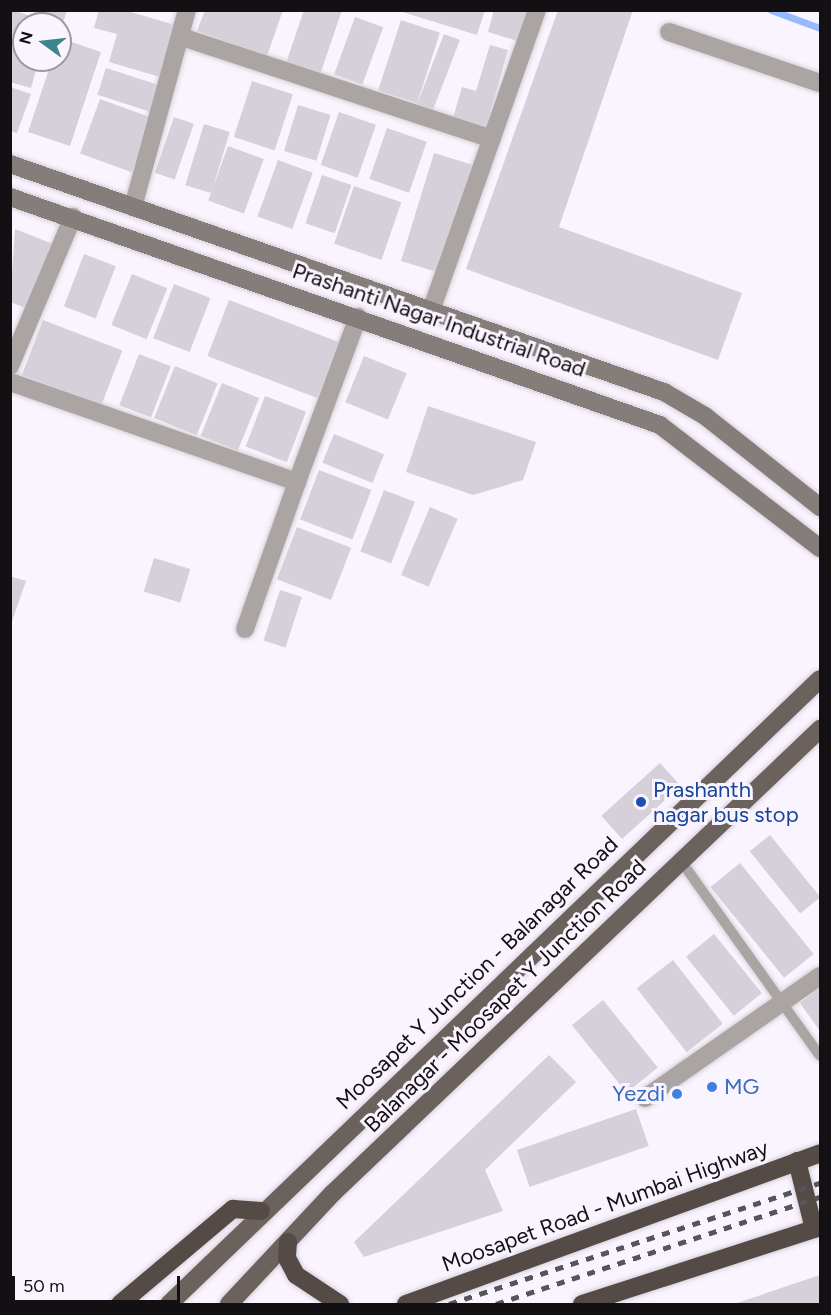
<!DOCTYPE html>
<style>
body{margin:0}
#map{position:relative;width:831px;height:1315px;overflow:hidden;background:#faf4ff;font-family:Figtree,sans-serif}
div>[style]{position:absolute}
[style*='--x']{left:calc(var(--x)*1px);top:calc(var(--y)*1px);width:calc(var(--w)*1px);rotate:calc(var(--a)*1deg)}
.stream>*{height:7px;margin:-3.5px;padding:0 3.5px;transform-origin:3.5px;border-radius:3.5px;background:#98b9fa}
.building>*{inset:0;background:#d6d0db;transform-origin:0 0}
.roads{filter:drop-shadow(0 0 2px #d5d0d9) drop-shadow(0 0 2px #d5d0d9)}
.lane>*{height:10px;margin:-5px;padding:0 5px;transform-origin:5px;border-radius:5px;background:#aaa5a2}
.street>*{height:18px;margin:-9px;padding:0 9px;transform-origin:9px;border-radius:9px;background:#aaa5a2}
.secondary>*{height:18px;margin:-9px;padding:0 9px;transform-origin:9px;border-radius:9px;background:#857d7a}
.primary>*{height:18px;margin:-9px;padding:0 9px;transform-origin:9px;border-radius:9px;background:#6b625e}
.highway>*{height:18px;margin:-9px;padding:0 9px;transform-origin:9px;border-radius:9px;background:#544a46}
.rail>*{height:4.5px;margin-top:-2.25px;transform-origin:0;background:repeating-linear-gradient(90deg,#57545a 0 8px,transparent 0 16px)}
.dots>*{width:16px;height:16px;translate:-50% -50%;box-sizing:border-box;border:3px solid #faf4ff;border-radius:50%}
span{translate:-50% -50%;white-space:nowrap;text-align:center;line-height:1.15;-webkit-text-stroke:6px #faf4ff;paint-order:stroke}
.street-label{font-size:22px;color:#121013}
.transit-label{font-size:22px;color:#164399}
.left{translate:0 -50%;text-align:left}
.shop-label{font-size:22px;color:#366cbe}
.right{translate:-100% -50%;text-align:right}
.frame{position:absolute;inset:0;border:12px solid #121013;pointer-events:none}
.north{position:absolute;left:12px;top:12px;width:60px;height:60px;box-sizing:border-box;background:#faf4ff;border:2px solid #9d99a1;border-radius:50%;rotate:285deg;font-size:16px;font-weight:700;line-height:24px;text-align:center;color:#121013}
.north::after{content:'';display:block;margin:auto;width:21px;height:27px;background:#3d858a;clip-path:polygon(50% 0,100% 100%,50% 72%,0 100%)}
.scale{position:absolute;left:12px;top:1276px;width:168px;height:27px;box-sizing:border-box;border:3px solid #121013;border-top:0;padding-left:8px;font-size:18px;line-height:21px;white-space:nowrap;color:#121013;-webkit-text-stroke:4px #faf4ff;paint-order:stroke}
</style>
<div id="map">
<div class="stream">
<i style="--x:771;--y:10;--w:52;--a:20.2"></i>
</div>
<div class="building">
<i style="clip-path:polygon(10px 10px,13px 10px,53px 24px,24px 24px,24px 44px,10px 40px)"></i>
<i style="clip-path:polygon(28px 10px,67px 10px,63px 23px)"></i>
<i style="clip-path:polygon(99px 10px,124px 10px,175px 25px,160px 77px,109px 62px,117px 34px,94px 28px)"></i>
<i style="clip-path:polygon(205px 10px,283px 10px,267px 56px,197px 31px)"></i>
<i style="clip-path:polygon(304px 10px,342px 10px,320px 75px,286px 63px)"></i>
<i style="clip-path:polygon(396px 10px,485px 10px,477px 35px)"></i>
<i style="clip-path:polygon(494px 10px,531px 10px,521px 42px,488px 32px)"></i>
<i style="clip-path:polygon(558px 10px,633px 10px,559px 227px,742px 293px,718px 360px,466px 269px)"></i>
<i style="left:355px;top:17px;width:30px;height:61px;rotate:20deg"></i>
<i style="left:401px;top:20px;width:41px;height:74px;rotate:18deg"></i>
<i style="left:444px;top:34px;width:17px;height:75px;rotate:21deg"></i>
<i style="clip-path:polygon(60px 38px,101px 52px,70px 146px,28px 132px,52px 60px,60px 60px)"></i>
<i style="clip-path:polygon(490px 45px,508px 50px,486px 127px,453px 118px,462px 87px,476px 91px)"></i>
<i style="clip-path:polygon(10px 47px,24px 51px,24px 60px,39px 60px,31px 88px,10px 82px)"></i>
<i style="left:106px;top:68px;width:57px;height:28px;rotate:18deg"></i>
<i style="left:252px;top:81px;width:43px;height:59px;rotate:18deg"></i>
<i style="clip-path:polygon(10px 87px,31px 94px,17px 133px,10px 131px)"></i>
<i style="left:100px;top:99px;width:55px;height:58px;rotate:20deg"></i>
<i style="left:298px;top:105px;width:34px;height:48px;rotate:17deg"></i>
<i style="left:339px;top:112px;width:39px;height:56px;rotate:19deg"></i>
<i style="left:174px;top:117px;width:21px;height:59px;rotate:19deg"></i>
<i style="left:204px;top:124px;width:27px;height:64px;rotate:17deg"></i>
<i style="left:387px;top:128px;width:42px;height:54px;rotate:19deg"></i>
<i style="left:228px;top:146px;width:38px;height:58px;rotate:20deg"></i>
<i style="left:434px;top:153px;width:41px;height:113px;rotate:17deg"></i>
<i style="left:278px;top:160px;width:37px;height:60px;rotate:20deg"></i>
<i style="left:322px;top:175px;width:31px;height:51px;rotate:19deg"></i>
<i style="left:354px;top:186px;width:50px;height:61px;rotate:19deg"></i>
<i style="clip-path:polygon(15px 229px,53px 244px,28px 309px,10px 302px)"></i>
<i style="left:84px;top:254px;width:34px;height:56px;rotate:21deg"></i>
<i style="left:132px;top:274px;width:38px;height:55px;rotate:22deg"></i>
<i style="left:174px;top:284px;width:39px;height:58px;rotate:21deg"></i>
<i style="left:229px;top:300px;width:118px;height:60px;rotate:21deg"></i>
<i style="left:43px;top:320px;width:85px;height:59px;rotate:21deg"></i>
<i style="left:139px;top:354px;width:34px;height:55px;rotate:21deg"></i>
<i style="left:364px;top:356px;width:46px;height:50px;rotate:22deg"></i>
<i style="left:175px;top:366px;width:46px;height:56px;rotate:22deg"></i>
<i style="left:222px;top:383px;width:40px;height:57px;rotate:22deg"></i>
<i style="left:265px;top:396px;width:44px;height:54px;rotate:21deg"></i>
<i style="clip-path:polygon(428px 406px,536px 442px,523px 480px,473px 495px,406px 472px)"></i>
<i style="left:334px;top:434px;width:54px;height:31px;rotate:22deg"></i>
<i style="left:319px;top:470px;width:56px;height:53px;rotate:21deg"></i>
<i style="left:384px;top:490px;width:33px;height:66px;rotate:21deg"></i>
<i style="left:430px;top:507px;width:30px;height:74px;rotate:23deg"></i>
<i style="left:297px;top:527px;width:58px;height:56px;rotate:21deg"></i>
<i style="left:154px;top:558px;width:38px;height:35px;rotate:17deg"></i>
<i style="clip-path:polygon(10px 576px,26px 581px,11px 624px,10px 624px)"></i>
<i style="left:280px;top:590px;width:23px;height:53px;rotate:18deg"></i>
<i style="left:660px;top:763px;width:31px;height:79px;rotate:48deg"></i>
<i style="left:770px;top:835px;width:80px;height:26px;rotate:51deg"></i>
<i style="left:740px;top:863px;width:117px;height:38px;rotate:51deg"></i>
<i style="left:714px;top:934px;width:76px;height:36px;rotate:51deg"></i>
<i style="left:673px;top:960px;width:81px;height:46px;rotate:52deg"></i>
<i style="clip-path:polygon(820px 987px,820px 1031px,800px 1003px)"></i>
<i style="left:603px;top:1000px;width:87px;height:40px;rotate:51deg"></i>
<i style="clip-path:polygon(549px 1055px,576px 1082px,485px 1170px,503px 1211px,364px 1257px,354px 1242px)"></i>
<i style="left:636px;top:1109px;width:39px;height:126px;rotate:71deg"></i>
<i style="clip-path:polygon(820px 1275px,820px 1304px,734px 1304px)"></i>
</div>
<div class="roads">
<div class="lane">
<i style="--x:681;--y:861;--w:239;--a:54.5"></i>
</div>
<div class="street">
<i style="--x:669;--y:32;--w:159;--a:18.7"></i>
<i style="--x:182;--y:37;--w:326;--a:18.2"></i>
<i style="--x:133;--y:207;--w:204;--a:-74.7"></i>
<i style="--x:432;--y:308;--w:316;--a:-70.6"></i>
<i style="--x:10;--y:366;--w:162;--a:-67.1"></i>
<i style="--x:10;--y:382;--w:304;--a:19.2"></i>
<i style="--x:297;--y:482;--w:176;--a:-69.7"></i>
<i style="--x:245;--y:629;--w:156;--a:-70.5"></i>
<i style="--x:645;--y:1098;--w:213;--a:-34.9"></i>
</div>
<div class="secondary">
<i style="--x:10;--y:164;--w:693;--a:19.22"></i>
<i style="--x:664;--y:392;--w:48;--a:30.3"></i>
<i style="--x:705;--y:416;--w:147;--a:38.4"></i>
<i style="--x:10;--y:197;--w:689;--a:19.33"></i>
<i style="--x:660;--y:425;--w:202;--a:37.6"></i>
</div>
<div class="primary">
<i style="--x:169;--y:1304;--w:902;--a:-43.83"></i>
<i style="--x:229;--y:1304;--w:152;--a:-46.9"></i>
<i style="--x:333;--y:1193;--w:673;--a:-43.61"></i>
</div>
<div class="highway">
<i style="--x:797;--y:1161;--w:70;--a:76"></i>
<i style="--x:288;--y:1242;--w:16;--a:94"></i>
<i style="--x:287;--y:1258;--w:19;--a:62"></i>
<i style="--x:296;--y:1275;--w:53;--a:33.4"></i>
<i style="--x:120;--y:1304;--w:148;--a:-40.1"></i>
<i style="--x:233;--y:1209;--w:28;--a:4"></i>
<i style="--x:406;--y:1304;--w:441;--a:-20"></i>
<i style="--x:582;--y:1304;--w:250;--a:-17.9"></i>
</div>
</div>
<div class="rail">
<i style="--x:449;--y:1304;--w:390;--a:-18.1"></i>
<i style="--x:496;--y:1304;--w:341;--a:-18.3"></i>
</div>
<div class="dots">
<i style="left:641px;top:802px;background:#1a4fb4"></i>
<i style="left:712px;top:1087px;background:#3f7fe0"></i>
<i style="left:677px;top:1094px;background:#3f7fe0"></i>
</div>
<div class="street-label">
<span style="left:439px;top:320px;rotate:19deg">Prashanti Nagar Industrial Road</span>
<span style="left:477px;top:973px;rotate:-44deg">Moosapet Y Junction - Balanagar Road</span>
<span style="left:505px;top:996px;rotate:-44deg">Balanagar - Moosapet Y Junction Road</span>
<span style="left:605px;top:1206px;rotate:-20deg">Moosapet Road - Mumbai Highway</span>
</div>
<div class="transit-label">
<span class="left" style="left:653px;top:802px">Prashanth<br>nagar bus stop</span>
</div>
<div class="shop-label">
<span class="left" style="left:724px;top:1087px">MG</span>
<span class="right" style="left:665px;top:1094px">Yezdi</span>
</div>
<div class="frame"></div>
<div class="north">N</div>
<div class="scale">50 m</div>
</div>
